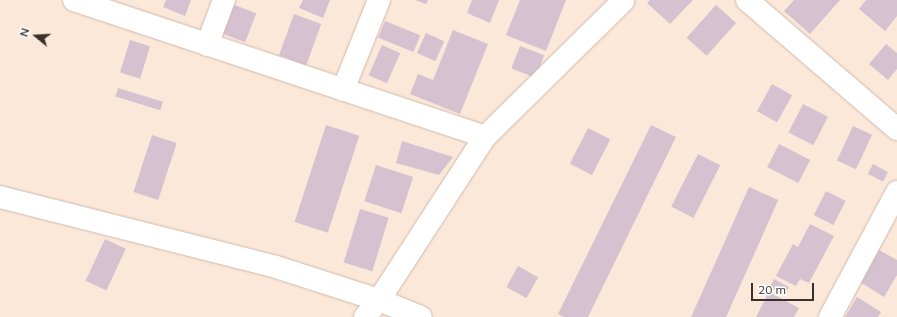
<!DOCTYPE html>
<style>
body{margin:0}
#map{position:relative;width:897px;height:317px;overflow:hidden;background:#fce8d9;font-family:Mulish,sans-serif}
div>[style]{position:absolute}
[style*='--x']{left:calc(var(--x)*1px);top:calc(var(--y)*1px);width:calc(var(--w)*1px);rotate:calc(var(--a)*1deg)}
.building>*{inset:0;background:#d5c1cf;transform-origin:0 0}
.roads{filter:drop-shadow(0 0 1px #cebbad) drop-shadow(0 0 1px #cebbad)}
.minor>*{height:22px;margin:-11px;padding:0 11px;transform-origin:11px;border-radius:11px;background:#fff}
.tertiary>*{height:22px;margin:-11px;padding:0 11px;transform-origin:11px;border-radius:11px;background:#fff}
span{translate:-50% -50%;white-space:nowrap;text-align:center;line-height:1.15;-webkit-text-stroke:3px #fff;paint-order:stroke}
.north{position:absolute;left:16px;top:16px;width:40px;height:40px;-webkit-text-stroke:3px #fff;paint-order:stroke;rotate:288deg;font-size:11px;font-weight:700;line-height:16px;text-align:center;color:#39312b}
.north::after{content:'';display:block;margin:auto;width:14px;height:18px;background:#39312b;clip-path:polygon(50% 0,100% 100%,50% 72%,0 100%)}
.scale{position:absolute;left:751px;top:283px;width:63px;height:18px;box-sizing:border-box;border:2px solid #39312b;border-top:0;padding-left:5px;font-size:12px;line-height:14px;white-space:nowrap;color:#39312b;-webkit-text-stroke:3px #fff;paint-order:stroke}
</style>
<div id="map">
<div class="building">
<i style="clip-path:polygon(166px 0,191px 0,185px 16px,163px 7px)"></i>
<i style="clip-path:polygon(303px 0,330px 0,323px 18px,299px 8px)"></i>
<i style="clip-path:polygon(415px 0,428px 0,426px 4px)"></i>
<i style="clip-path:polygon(472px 0,499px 0,490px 23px,467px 13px)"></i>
<i style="clip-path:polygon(520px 0,566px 0,546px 51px,506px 35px)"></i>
<i style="clip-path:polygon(650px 0,693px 0,670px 24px,647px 3px)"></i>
<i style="clip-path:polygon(794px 0,840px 0,810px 34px,784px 11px)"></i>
<i style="clip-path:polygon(866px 0,897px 0,897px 16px,885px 31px,859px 9px)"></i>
<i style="left:232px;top:4px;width:26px;height:31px;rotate:21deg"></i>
<i style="left:716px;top:5px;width:27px;height:44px;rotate:42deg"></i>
<i style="left:294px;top:14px;width:29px;height:44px;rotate:20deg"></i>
<i style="left:385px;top:21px;width:38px;height:18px;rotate:22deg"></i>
<i style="clip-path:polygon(453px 30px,488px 44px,460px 114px,410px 94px,418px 74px,433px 80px)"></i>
<i style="left:426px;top:33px;width:20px;height:22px;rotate:24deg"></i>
<i style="left:130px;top:40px;width:21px;height:34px;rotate:17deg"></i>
<i style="clip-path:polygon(886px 44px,897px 53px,897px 69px,888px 80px,869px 64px)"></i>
<i style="left:382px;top:45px;width:20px;height:33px;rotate:24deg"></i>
<i style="left:520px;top:46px;width:26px;height:24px;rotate:21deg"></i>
<i style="left:772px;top:84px;width:23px;height:31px;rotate:29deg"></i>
<i style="left:118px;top:88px;width:47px;height:9px;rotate:17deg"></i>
<i style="left:803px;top:104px;width:28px;height:32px;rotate:27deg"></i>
<i style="left:326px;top:125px;width:35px;height:102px;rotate:18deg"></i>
<i style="clip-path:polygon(651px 125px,676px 137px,588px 317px,564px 317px,558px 314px)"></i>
<i style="left:853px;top:126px;width:21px;height:38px;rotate:25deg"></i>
<i style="left:588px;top:128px;width:25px;height:40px;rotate:27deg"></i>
<i style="left:152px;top:135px;width:26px;height:60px;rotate:18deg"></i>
<i style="clip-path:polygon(402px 141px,453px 157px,439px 175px,396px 163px)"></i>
<i style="left:779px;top:144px;width:35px;height:26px;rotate:27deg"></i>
<i style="left:698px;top:154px;width:25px;height:59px;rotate:27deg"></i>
<i style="left:873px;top:164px;width:17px;height:11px;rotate:28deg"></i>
<i style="left:376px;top:165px;width:39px;height:38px;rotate:18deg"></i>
<i style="left:749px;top:187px;width:32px;height:144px;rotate:24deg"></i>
<i style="left:826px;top:191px;width:22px;height:27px;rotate:27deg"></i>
<i style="left:360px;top:209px;width:30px;height:56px;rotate:17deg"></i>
<i style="clip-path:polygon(810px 224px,834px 236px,809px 283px,800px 279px,796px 286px,776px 276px,793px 244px,798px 247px)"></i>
<i style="left:105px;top:239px;width:23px;height:46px;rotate:25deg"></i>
<i style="clip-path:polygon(879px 250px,897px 260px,897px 275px,884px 297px,860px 282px)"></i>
<i style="left:518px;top:266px;width:23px;height:24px;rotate:29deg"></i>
<i style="left:774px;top:279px;width:17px;height:9px;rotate:28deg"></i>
<i style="clip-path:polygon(769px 292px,799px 308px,794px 317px,756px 317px)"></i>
<i style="clip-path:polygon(857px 297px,881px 312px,878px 317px,845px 317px)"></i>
</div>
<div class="roads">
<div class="minor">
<i style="--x:74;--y:0;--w:433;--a:18.4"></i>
<i style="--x:747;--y:0;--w:198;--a:40.7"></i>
<i style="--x:207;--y:45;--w:48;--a:-69.3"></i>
<i style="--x:343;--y:90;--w:97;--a:-68.2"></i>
<i style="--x:365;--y:317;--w:22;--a:-51"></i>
<i style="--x:830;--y:317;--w:142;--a:-61.8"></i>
</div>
<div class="tertiary">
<i style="--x:0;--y:197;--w:282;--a:14.2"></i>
<i style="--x:273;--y:266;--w:111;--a:17.8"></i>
<i style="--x:379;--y:300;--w:45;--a:22"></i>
<i style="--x:379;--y:300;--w:194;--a:-57"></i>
<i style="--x:485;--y:137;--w:194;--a:-44.6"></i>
</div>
</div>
<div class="north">N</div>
<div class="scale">20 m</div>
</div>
